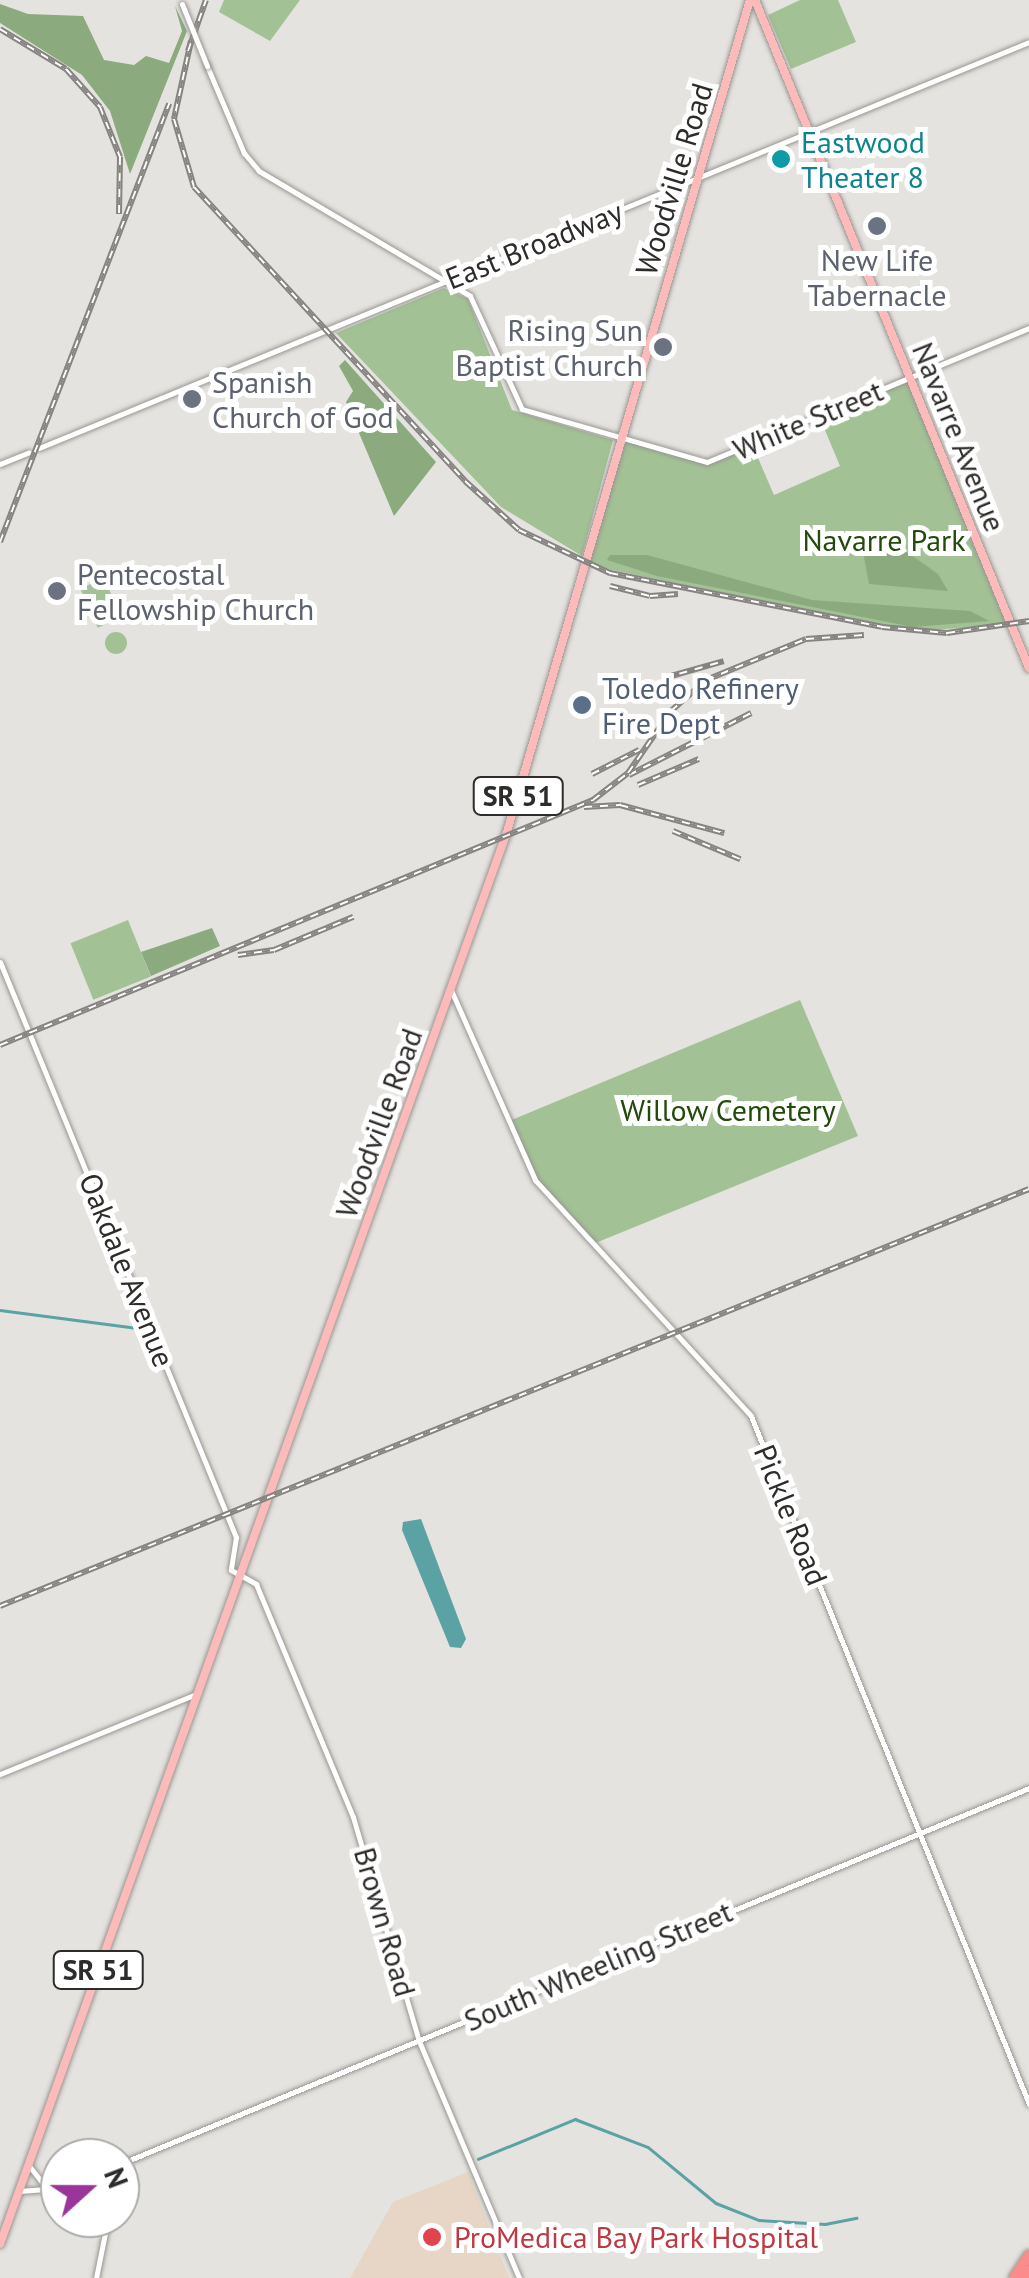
<!DOCTYPE html>
<style>
body{margin:0}
#map{position:relative;width:1029px;height:2278px;overflow:hidden;background:#e5e3df;font-family:"PT Sans",sans-serif}
div>[style]{position:absolute}
[style*='--x']{left:calc(var(--x)*1px);top:calc(var(--y)*1px);width:calc(var(--w)*1px);rotate:calc(var(--a)*1deg)}
.medical>*{inset:0;background:#e7d6c5}
.green>*{inset:0;background:#a2c295;transform-origin:0 0}
.round{border-radius:50%}
.forest>*{inset:0;background:#8baa7e}
.water>*{inset:0;background:#5ba2a5}
.stream>*{height:2.5px;margin:-1.25px;padding:0 1.25px;transform-origin:1.25px;border-radius:1.25px;background:#5ba2a5}
.roads{filter:drop-shadow(0 0 2px #989692) drop-shadow(0 0 2px #989692)}
.minor>*{height:5px;margin:-2.5px;padding:0 2.5px;transform-origin:2.5px;border-radius:2.5px;background:#fff}
.major>*{height:8px;margin:-4px;padding:0 4px;transform-origin:4px;border-radius:4px;background:#fdbaba}
.highway>*{height:10px;margin:-5px;padding:0 5px;transform-origin:5px;border-radius:5px;background:#fc8c8c}
.rail>*{height:6px;margin-top:-3px;transform-origin:0;background:repeating-linear-gradient(90deg,#fff 0 8px,#868481 0 16px);box-sizing:border-box;border-block:2px solid #868481}
.bridges{filter:drop-shadow(0 0 2px #989692) drop-shadow(0 0 2px #989692)}
.minor-bridge>*{height:5px;margin:-2.5px;padding:0 2.5px;transform-origin:2.5px;border-radius:2.5px;background:#fff}
.dots>*{width:28px;height:28px;translate:-50% -50%;box-sizing:border-box;border:5px solid #fff;border-radius:50%}
span{translate:-50% -50%;white-space:nowrap;text-align:center;line-height:1.15;-webkit-text-stroke:10px #fff;paint-order:stroke}
.shield-label span{padding:2px 8px;background:#fff;border:2px solid;border-radius:8px;-webkit-text-stroke-width:0}
.shield-label{font-size:28px;color:#2d2c2a;font-weight:700}
.culture-label{font-size:30px;color:#0d838f}
.left{translate:0 -50%;text-align:left}
.street-label{font-size:30px;color:#2d2c2a}
.worship-label{font-size:30px;color:#5b616d}
.right{translate:-100% -50%;text-align:right}
.park-label{font-size:30px;color:#224a0a}
.service-label{font-size:30px;color:#4e5e75}
.health-label{font-size:30px;color:#be3a42}
.north{position:absolute;left:40px;top:2138px;width:100px;height:100px;box-sizing:border-box;background:#fff;border:2px solid #ababaa;border-radius:50%;rotate:69deg;font-size:28px;font-weight:700;line-height:40px;text-align:center;color:#2d2c2a}
.north::after{content:'';display:block;margin:auto;width:35px;height:45px;background:#99359b;clip-path:polygon(50% 0,100% 100%,50% 72%,0 100%)}
</style>
<div id="map">
<div class="medical">
<i style="clip-path:polygon(468px 2172px,509px 2278px,350px 2278px,393px 2202px)"></i>
</div>
<div class="green">
<i style="clip-path:polygon(224px 0,300px 0,270px 41px,219px 12px)"></i>
<i style="clip-path:polygon(800px 0,838px 0,856px 42px,791px 69px,768px 15px)"></i>
<i style="clip-path:polygon(444px 288px,468px 299px,512px 410px,613px 440px,582px 556px,501px 507px,336px 333px)"></i>
<i style="clip-path:polygon(910px 378px,1012px 625px,912px 631px,587px 565px,622px 438px,703px 462px,752px 444px,774px 495px,840px 466px,819px 416px)"></i>
<i style="left:104px;top:578px;width:43px;height:26px;rotate:66deg"></i>
<i class="round" style="left:105px;top:632px;width:22px;height:22px"></i>
<i style="left:128px;top:920px;width:61px;height:62px;rotate:68deg"></i>
<i style="clip-path:polygon(800px 1000px,858px 1136px,593px 1244px,535px 1180px,507px 1122px)"></i>
</div>
<div class="forest">
<i style="clip-path:polygon(0 4px,28px 14px,83px 16px,104px 60px,134px 65px,146px 56px,169px 63px,182px 31px,175px 6px,187px 31px,130px 174px,110px 111px,82px 75px,0 23px)"></i>
<i style="clip-path:polygon(345px 360px,436px 462px,394px 516px,346px 402px,353px 391px,339px 366px)"></i>
<i style="clip-path:polygon(883px 535px,938px 574px,948px 591px,869px 584px,862px 546px)"></i>
<i style="clip-path:polygon(610px 555px,647px 555px,812px 600px,970px 611px,989px 621px,913px 627px,657px 576px,607px 560px)"></i>
<i style="clip-path:polygon(212px 928px,220px 946px,151px 976px,141px 952px)"></i>
</div>
<div class="water">
<i style="clip-path:polygon(421px 1519px,466px 1639px,461px 1648px,450px 1647px,402px 1530px,403px 1522px)"></i>
</div>
<div class="stream">
<i style="--x:0;--y:1310;--w:138;--a:7.5"></i>
<i style="--x:478;--y:2159;--w:105;--a:-22.4"></i>
<i style="--x:575;--y:2119;--w:78;--a:21"></i>
<i style="--x:648;--y:2147;--w:88;--a:39.5"></i>
<i style="--x:716;--y:2203;--w:46;--a:21.6"></i>
<i style="--x:759;--y:2220;--w:66;--a:3.5"></i>
<i style="--x:825;--y:2224;--w:32;--a:-11"></i>
</div>
<div class="roads">
<div class="minor">
<i style="--x:207;--y:66;--w:95;--a:67"></i>
<i style="--x:244;--y:153;--w:23;--a:50"></i>
<i style="--x:259;--y:171;--w:245;--a:30.6"></i>
<i style="--x:470;--y:296;--w:124;--a:65.3"></i>
<i style="--x:522;--y:409;--w:192;--a:16"></i>
<i style="--x:707;--y:462;--w:349;--a:-22.6"></i>
<i style="--x:39;--y:448;--w:1070;--a:-22.3"></i>
<i style="--x:0;--y:464;--w:31;--a:-22"></i>
<i style="--x:0;--y:962;--w:622;--a:67.69"></i>
<i style="--x:236;--y:1537;--w:33;--a:99"></i>
<i style="--x:231;--y:1570;--w:29;--a:29"></i>
<i style="--x:256;--y:1584;--w:252;--a:67.4"></i>
<i style="--x:353;--y:1817;--w:234;--a:73.6"></i>
<i style="--x:419;--y:2041;--w:257;--a:67.1"></i>
<i style="--x:451;--y:990;--w:208;--a:66.1"></i>
<i style="--x:535;--y:1180;--w:320;--a:47.5"></i>
<i style="--x:751;--y:1416;--w:742;--a:68"></i>
<i style="--x:0;--y:1774;--w:214;--a:-22.2"></i>
<i style="--x:120;--y:2164;--w:984;--a:-22.47"></i>
<i style="--x:30;--y:2167;--w:28;--a:52"></i>
<i style="--x:19;--y:2191;--w:41;--a:-4.2"></i>
<i style="--x:96;--y:2278;--w:61;--a:-78.7"></i>
</div>
<div class="major">
<i style="--x:755;--y:0;--w:722;--a:67.7"></i>
<i style="--x:0;--y:2244;--w:1500;--a:-70.25"></i>
<i style="--x:507;--y:832;--w:867;--a:-73.72"></i>
</div>
<div class="highway">
<i style="--x:1014;--y:2278;--w:27;--a:-57"></i>
<i style="--x:1024;--y:2278;--w:9;--a:-54"></i>
</div>
</div>
<div class="rail">
<i style="--x:0;--y:29;--w:77;--a:31.2"></i>
<i style="--x:66;--y:69;--w:51;--a:48.2"></i>
<i style="--x:100;--y:107;--w:54;--a:68.2"></i>
<i style="--x:120;--y:157;--w:57;--a:91"></i>
<i style="--x:191;--y:41;--w:80;--a:102.3"></i>
<i style="--x:174;--y:119;--w:71;--a:73.6"></i>
<i style="--x:194;--y:187;--w:400;--a:47.3"></i>
<i style="--x:465;--y:481;--w:73;--a:42.2"></i>
<i style="--x:519;--y:530;--w:101;--a:25.3"></i>
<i style="--x:610;--y:573;--w:277;--a:11.2"></i>
<i style="--x:882;--y:627;--w:65;--a:5.3"></i>
<i style="--x:947;--y:633;--w:83;--a:-8.3"></i>
<i style="--x:188;--y:51;--w:54;--a:-70.6"></i>
<i style="--x:0;--y:542;--w:470;--a:-68.9"></i>
<i style="--x:610;--y:586;--w:41;--a:14"></i>
<i style="--x:650;--y:596;--w:28;--a:-4"></i>
<i style="--x:664;--y:678;--w:62;--a:-15.8"></i>
<i style="--x:592;--y:774;--w:53;--a:-27.1"></i>
<i style="--x:629;--y:775;--w:137;--a:-26.9"></i>
<i style="--x:638;--y:785;--w:66;--a:-23.1"></i>
<i style="--x:584;--y:807;--w:36;--a:-3"></i>
<i style="--x:620;--y:805;--w:108;--a:15.1"></i>
<i style="--x:673;--y:831;--w:73;--a:22.7"></i>
<i style="--x:238;--y:955;--w:36;--a:-8"></i>
<i style="--x:274;--y:950;--w:86;--a:-22.7"></i>
<i style="--x:0;--y:1045;--w:642;--a:-22.45"></i>
<i style="--x:593;--y:800;--w:44;--a:-37.6"></i>
<i style="--x:628;--y:773;--w:75;--a:-55.3"></i>
<i style="--x:671;--y:711;--w:47;--a:-41.5"></i>
<i style="--x:706;--y:680;--w:108;--a:-22.3"></i>
<i style="--x:806;--y:639;--w:58;--a:-3.9"></i>
<i style="--x:0;--y:1606;--w:1110;--a:-22.06"></i>
</div>
<div class="bridges">
<div class="minor-bridge">
<i style="--x:182;--y:4;--w:67;--a:68"></i>
</div>
</div>
<div class="dots">
<i style="left:781px;top:159px;background:#0f9aa8"></i>
<i style="left:877px;top:226px;background:#6b7280"></i>
<i style="left:663px;top:347px;background:#6b7280"></i>
<i style="left:192px;top:399px;background:#6b7280"></i>
<i style="left:57px;top:591px;background:#6b7280"></i>
<i style="left:582px;top:705px;background:#5c6f8a"></i>
<i style="left:432px;top:2237px;background:#e0444e"></i>
</div>
<div class="shield-label">
<span style="left:518px;top:796px">SR 51</span>
<span style="left:98px;top:1970px">SR 51</span>
</div>
<div class="culture-label">
<span class="left" style="left:801px;top:159px">Eastwood<br>Theater 8</span>
</div>
<div class="street-label">
<span style="left:674px;top:179px;rotate:-73deg">Woodville Road</span>
<span style="left:534px;top:245px;rotate:-22deg">East Broadway</span>
<span style="left:808px;top:420px;rotate:-23deg">White Street</span>
<span style="left:959px;top:437px;rotate:68deg">Navarre Avenue</span>
<span style="left:379px;top:1123px;rotate:-70deg">Woodville Road</span>
<span style="left:127px;top:1270px;rotate:68deg">Oakdale Avenue</span>
<span style="left:791px;top:1515px;rotate:68deg">Pickle Road</span>
<span style="left:385px;top:1922px;rotate:74deg">Brown Road</span>
<span style="left:598px;top:1966px;rotate:-23deg">South Wheeling Street</span>
</div>
<div class="worship-label">
<span style="left:877px;top:277px">New Life<br>Tabernacle</span>
<span class="right" style="left:643px;top:347px">Rising Sun<br>Baptist Church</span>
<span class="left" style="left:212px;top:399px">Spanish<br>Church of God</span>
<span class="left" style="left:77px;top:591px">Pentecostal<br>Fellowship Church</span>
</div>
<div class="park-label">
<span style="left:884px;top:540px">Navarre Park</span>
<span style="left:728px;top:1110px">Willow Cemetery</span>
</div>
<div class="service-label">
<span class="left" style="left:602px;top:705px">Toledo Refinery<br>Fire Dept</span>
</div>
<div class="health-label">
<span class="left" style="left:454px;top:2237px">ProMedica Bay Park Hospital</span>
</div>
<div class="north">N</div>
</div>
